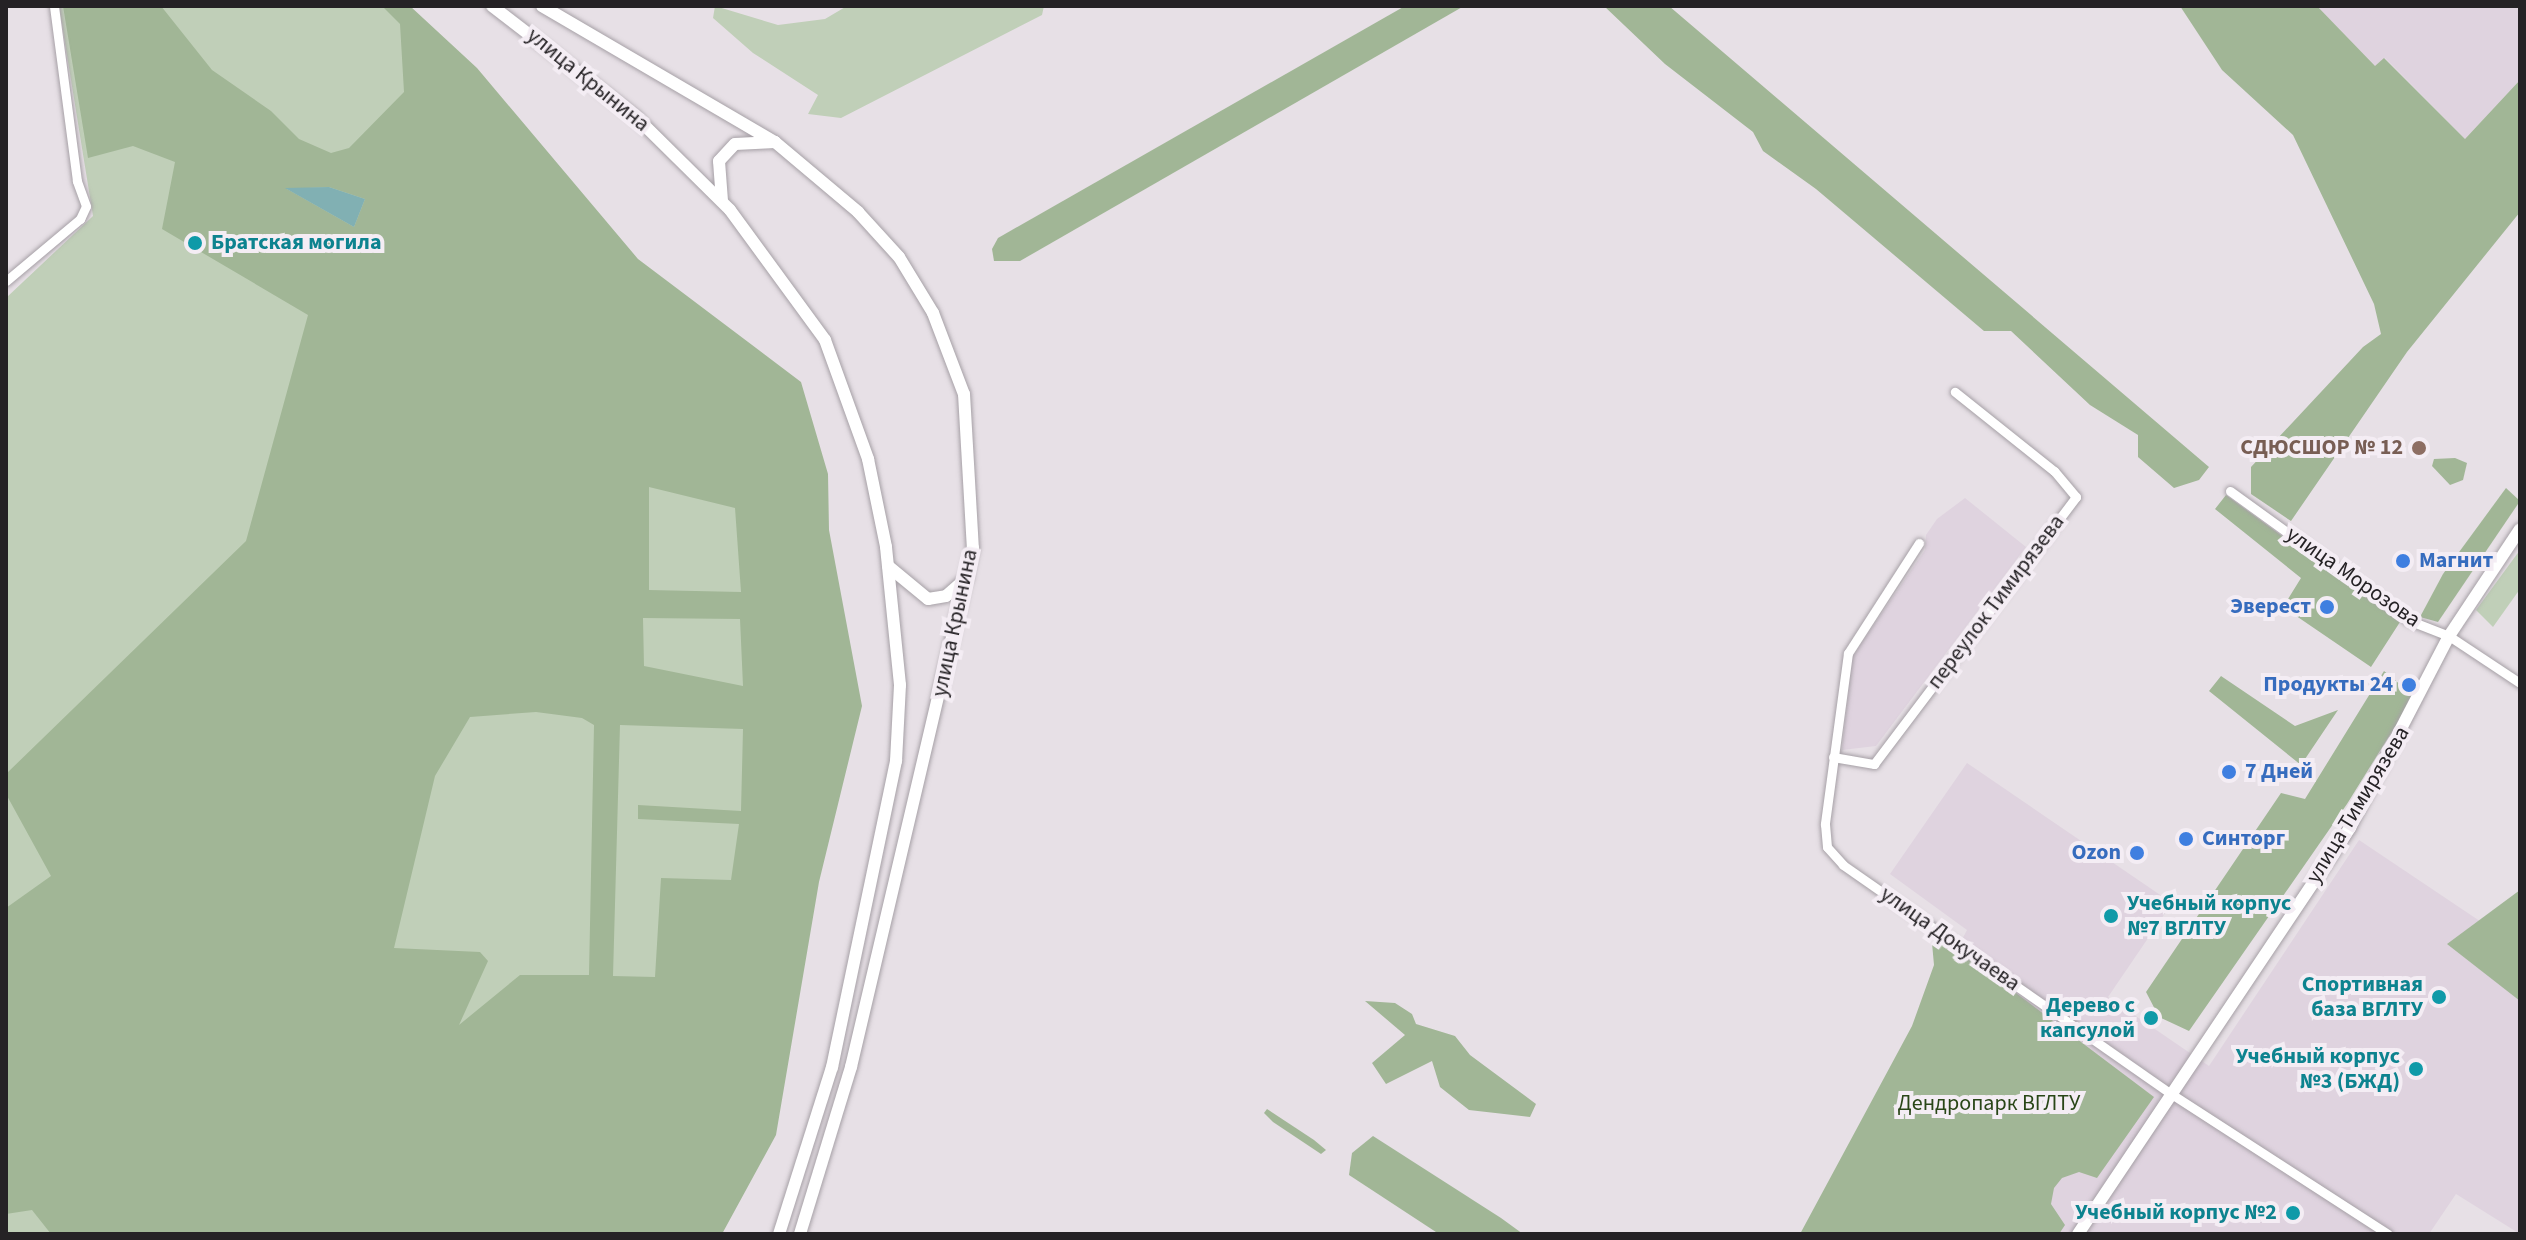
<!DOCTYPE html>
<meta charset="utf-8">
<style>
body{margin:0}
#map{position:relative;width:2526px;height:1240px;overflow:hidden;background:#e7e0e6;font-family:"Source Sans 3",sans-serif}
div>[style]{position:absolute}
[style*='--x']{left:calc(var(--x)*1px);top:calc(var(--y)*1px);width:calc(var(--w)*1px);rotate:calc(var(--a)*1deg)}
.built>*{inset:0;background:#dfd3df}
.green>*{inset:0;background:#c0cfb8}
.forest>*{inset:0;background:#a1b696}
.water>*{inset:0;background:#81b0b3}
.roads{filter:drop-shadow(0 0 2px #a6a0a6) drop-shadow(0 0 2px #a6a0a6)}
.minor>*{height:9px;margin:-4.5px;padding:0 4.5px;transform-origin:4.5px;border-radius:4.5px;background:#fff}
.secondary>*{height:12px;margin:-6px;padding:0 6px;transform-origin:6px;border-radius:6px;background:#fff}
.dots>*{width:22px;height:22px;translate:-50% -50%;box-sizing:border-box;border:4px solid #f4edf4;border-radius:50%}
span{translate:-50% -50%;white-space:nowrap;text-align:center;line-height:1.15;-webkit-text-stroke:8px #f4edf4;paint-order:stroke}
.street-label{font-size:22px;color:#252225}
.culture-label{font-size:22px;color:#0d838f;font-weight:700}
.left{translate:0 -50%;text-align:left}
.right{translate:-100% -50%;text-align:right}
.education-label{font-size:22px;color:#785e54;font-weight:700}
.shop-label{font-size:22px;color:#366cbe;font-weight:700}
.park-label{font-size:22px;color:#294617}
.frame{position:absolute;inset:0;border:8px solid #252225;pointer-events:none}
</style>
<div id="map">
<div class="built">
<i style="clip-path:polygon(2317px 6px,2520px 6px,2520px 80px,2465px 139px,2385px 58px,2375px 67px)"></i>
<i style="clip-path:polygon(1965px 498px,2026px 547px,1876px 746px,1842px 750px,1852px 657px,1925px 550px,1926px 535px,1937px 519px)"></i>
<i style="clip-path:polygon(1967px 763px,2172px 903px,2108px 997px,2209px 1066px,2359px 840px,2520px 948px,2520px 1234px,2456px 1194px,2429px 1234px,1808px 1234px,1967px 930px,1890px 874px)"></i>
</div>
<div class="green">
<i style="clip-path:polygon(59px 6px,395px 6px,655px 280px,795px 382px,714px 1234px,6px 1234px,6px 298px,93px 216px)"></i>
<i style="clip-path:polygon(715px 6px,778px 25px,825px 19px,847px 6px,1044px 6px,1042px 15px,841px 118px,808px 114px,818px 95px,753px 53px,713px 18px)"></i>
<i style="clip-path:polygon(2520px 550px,2520px 589px,2493px 627px,2476px 610px)"></i>
</div>
<div class="forest">
<i style="clip-path:polygon(evenodd,63px 6px,161px 6px,212px 70px,271px 111px,299px 139px,331px 153px,349px 148px,404px 92px,400px 24px,382px 6px,410px 6px,477px 68px,638px 259px,801px 382px,828px 474px,829px 530px,862px 706px,819px 882px,776px 1135px,722px 1234px,51px 1234px,32px 1210px,6px 1214px,6px 908px,51px 876px,6px 794px,6px 774px,246px 541px,308px 315px,162px 229px,175px 162px,133px 146px,88px 158px,63px 6px,329px 187px,365px 199px,354px 227px,287px 189px,329px 187px,63px 6px,649px 487px,735px 508px,741px 592px,649px 590px,649px 487px,63px 6px,643px 618px,740px 619px,743px 686px,644px 666px,643px 618px,63px 6px,536px 712px,582px 718px,594px 725px,589px 975px,520px 975px,459px 1025px,488px 961px,480px 952px,394px 948px,435px 776px,470px 717px,536px 712px,63px 6px,620px 725px,743px 729px,741px 811px,638px 805px,638px 819px,739px 824px,731px 880px,661px 878px,655px 977px,613px 976px,620px 725px)"></i>
<i style="clip-path:polygon(1405px 6px,1464px 6px,1020px 261px,994px 261px,992px 249px,998px 238px)"></i>
<i style="clip-path:polygon(1604px 6px,1669px 6px,2209px 467px,2199px 480px,2174px 488px,2138px 457px,2138px 435px,2090px 405px,2011px 331px,1984px 331px,1816px 189px,1763px 151px,1753px 132px,1665px 64px)"></i>
<i style="clip-path:polygon(2180px 6px,2317px 6px,2375px 66px,2384px 58px,2465px 139px,2520px 80px,2520px 212px,2407px 352px,2291px 521px,2251px 494px,2251px 467px,2363px 347px,2381px 334px,2374px 304px,2293px 135px,2222px 70px)"></i>
<i style="clip-path:polygon(2455px 458px,2467px 463px,2463px 480px,2450px 485px,2432px 466px,2434px 459px)"></i>
<i style="clip-path:polygon(2506px 488px,2520px 501px,2438px 622px,2420px 617px,2443px 574px)"></i>
<i style="clip-path:polygon(2226px 495px,2400px 622px,2371px 667px,2283px 607px,2301px 578px,2215px 509px)"></i>
<i style="clip-path:polygon(2384px 671px,2414px 696px,2347px 804px,2189px 1031px,2159px 1017px,2146px 992px,2281px 793px,2305px 799px)"></i>
<i style="clip-path:polygon(2221px 676px,2295px 726px,2338px 710px,2301px 765px,2209px 691px)"></i>
<i style="clip-path:polygon(2520px 890px,2520px 1001px,2447px 944px)"></i>
<i style="clip-path:polygon(1932px 943px,1951px 944px,2154px 1097px,2097px 1178px,2079px 1172px,2062px 1178px,2054px 1188px,2051px 1204px,2065px 1225px,2059px 1234px,1800px 1234px,1912px 1026px,1934px 965px)"></i>
<i style="clip-path:polygon(1365px 1001px,1395px 1003px,1412px 1014px,1416px 1024px,1455px 1036px,1470px 1055px,1536px 1104px,1530px 1117px,1469px 1110px,1440px 1087px,1432px 1061px,1386px 1084px,1372px 1063px,1405px 1035px)"></i>
<i style="clip-path:polygon(1267px 1109px,1314px 1140px,1326px 1150px,1321px 1154px,1273px 1122px,1264px 1113px)"></i>
<i style="clip-path:polygon(1373px 1136px,1501px 1218px,1523px 1234px,1439px 1234px,1349px 1175px,1352px 1153px)"></i>
</div>
<div class="water">
<i style="clip-path:polygon(329px 187px,365px 199px,354px 227px,285px 188px)"></i>
</div>
<div class="roads">
<div class="minor">
<i style="--x:6;--y:281;--w:97;--a:-40"></i>
<i style="--x:80;--y:219;--w:14;--a:-65"></i>
<i style="--x:86;--y:206;--w:27;--a:-110"></i>
<i style="--x:77;--y:181;--w:177;--a:-97.5"></i>
<i style="--x:2230;--y:491;--w:220;--a:35.9"></i>
<i style="--x:2408;--y:620;--w:44;--a:21.3"></i>
<i style="--x:2449;--y:636;--w:85;--a:33.5"></i>
<i style="--x:1919;--y:543;--w:131;--a:122.8"></i>
<i style="--x:1848;--y:653;--w:173;--a:97.7"></i>
<i style="--x:1825;--y:824;--w:23;--a:85"></i>
<i style="--x:1827;--y:847;--w:24;--a:48"></i>
<i style="--x:1843;--y:865;--w:402;--a:34.9"></i>
<i style="--x:2173;--y:1095;--w:256;--a:32.9"></i>
<i style="--x:1833;--y:757;--w:42;--a:9.7"></i>
<i style="--x:1874;--y:764;--w:335;--a:-52.9"></i>
<i style="--x:2076;--y:497;--w:34;--a:-130"></i>
<i style="--x:2054;--y:471;--w:127;--a:-141.4"></i>
</div>
<div class="secondary">
<i style="--x:492;--y:6;--w:182;--a:37.6"></i>
<i style="--x:636;--y:117;--w:132;--a:44.7"></i>
<i style="--x:730;--y:210;--w:161;--a:53.8"></i>
<i style="--x:825;--y:340;--w:127;--a:70.1"></i>
<i style="--x:868;--y:459;--w:90;--a:78.4"></i>
<i style="--x:886;--y:547;--w:139;--a:84.2"></i>
<i style="--x:900;--y:685;--w:76;--a:93"></i>
<i style="--x:896;--y:761;--w:313;--a:101.8"></i>
<i style="--x:832;--y:1067;--w:175;--a:107.6"></i>
<i style="--x:542;--y:6;--w:270;--a:30.3"></i>
<i style="--x:775;--y:142;--w:109;--a:40.1"></i>
<i style="--x:858;--y:212;--w:61;--a:47.7"></i>
<i style="--x:899;--y:257;--w:66;--a:58.7"></i>
<i style="--x:933;--y:313;--w:87;--a:69.1"></i>
<i style="--x:964;--y:394;--w:154;--a:86.7"></i>
<i style="--x:973;--y:548;--w:533;--a:103.23"></i>
<i style="--x:851;--y:1067;--w:175;--a:107"></i>
<i style="--x:722;--y:201;--w:40;--a:-94.3"></i>
<i style="--x:719;--y:161;--w:23;--a:-47"></i>
<i style="--x:735;--y:144;--w:40;--a:-2.9"></i>
<i style="--x:888;--y:566;--w:52;--a:39.5"></i>
<i style="--x:928;--y:599;--w:18;--a:-9"></i>
<i style="--x:946;--y:596;--w:28;--a:-41"></i>
<i style="--x:2078;--y:1234;--w:490;--a:-56.2"></i>
<i style="--x:2350;--y:827;--w:215;--a:-62.6"></i>
<i style="--x:2449;--y:636;--w:128;--a:-56.4"></i>
</div>
</div>
<div class="dots">
<i style="left:195px;top:243px;background:#0f9aa8"></i>
<i style="left:2419px;top:448px;background:#8d6e63"></i>
<i style="left:2403px;top:561px;background:#3f7fe0"></i>
<i style="left:2327px;top:607px;background:#3f7fe0"></i>
<i style="left:2409px;top:685px;background:#3f7fe0"></i>
<i style="left:2229px;top:772px;background:#3f7fe0"></i>
<i style="left:2186px;top:839px;background:#3f7fe0"></i>
<i style="left:2137px;top:853px;background:#3f7fe0"></i>
<i style="left:2111px;top:916px;background:#0f9aa8"></i>
<i style="left:2439px;top:997px;background:#0f9aa8"></i>
<i style="left:2151px;top:1018px;background:#0f9aa8"></i>
<i style="left:2416px;top:1069px;background:#0f9aa8"></i>
<i style="left:2293px;top:1213px;background:#0f9aa8"></i>
</div>
<div class="street-label">
<span style="left:588px;top:80px;rotate:39deg">улица Крынина</span>
<span style="left:2353px;top:577px;rotate:35deg">улица Морозова</span>
<span style="left:1996px;top:602px;rotate:-53deg">переулок Тимирязева</span>
<span style="left:955px;top:623px;rotate:-78deg">улица Крынина</span>
<span style="left:2358px;top:805px;rotate:-59deg">улица Тимирязева</span>
<span style="left:1950px;top:939px;rotate:35deg">улица Докучаева</span>
</div>
<div class="culture-label">
<span class="left" style="left:211px;top:243px">Братская могила</span>
<span class="left" style="left:2127px;top:916px">Учебный корпус<br>№7 ВГЛТУ</span>
<span class="right" style="left:2423px;top:997px">Спортивная<br>база ВГЛТУ</span>
<span class="right" style="left:2135px;top:1018px">Дерево с<br>капсулой</span>
<span class="right" style="left:2400px;top:1069px">Учебный корпус<br>№3 (БЖД)</span>
<span class="right" style="left:2277px;top:1213px">Учебный корпус №2</span>
</div>
<div class="education-label">
<span class="right" style="left:2403px;top:448px">СДЮСШОР № 12</span>
</div>
<div class="shop-label">
<span class="left" style="left:2419px;top:561px">Магнит</span>
<span class="right" style="left:2311px;top:607px">Эверест</span>
<span class="right" style="left:2393px;top:685px">Продукты 24</span>
<span class="left" style="left:2245px;top:772px">7 Дней</span>
<span class="left" style="left:2202px;top:839px">Синторг</span>
<span class="right" style="left:2121px;top:853px">Ozon</span>
</div>
<div class="park-label">
<span style="left:1989px;top:1104px">Дендропарк ВГЛТУ</span>
</div>
<div class="frame"></div>
</div>
